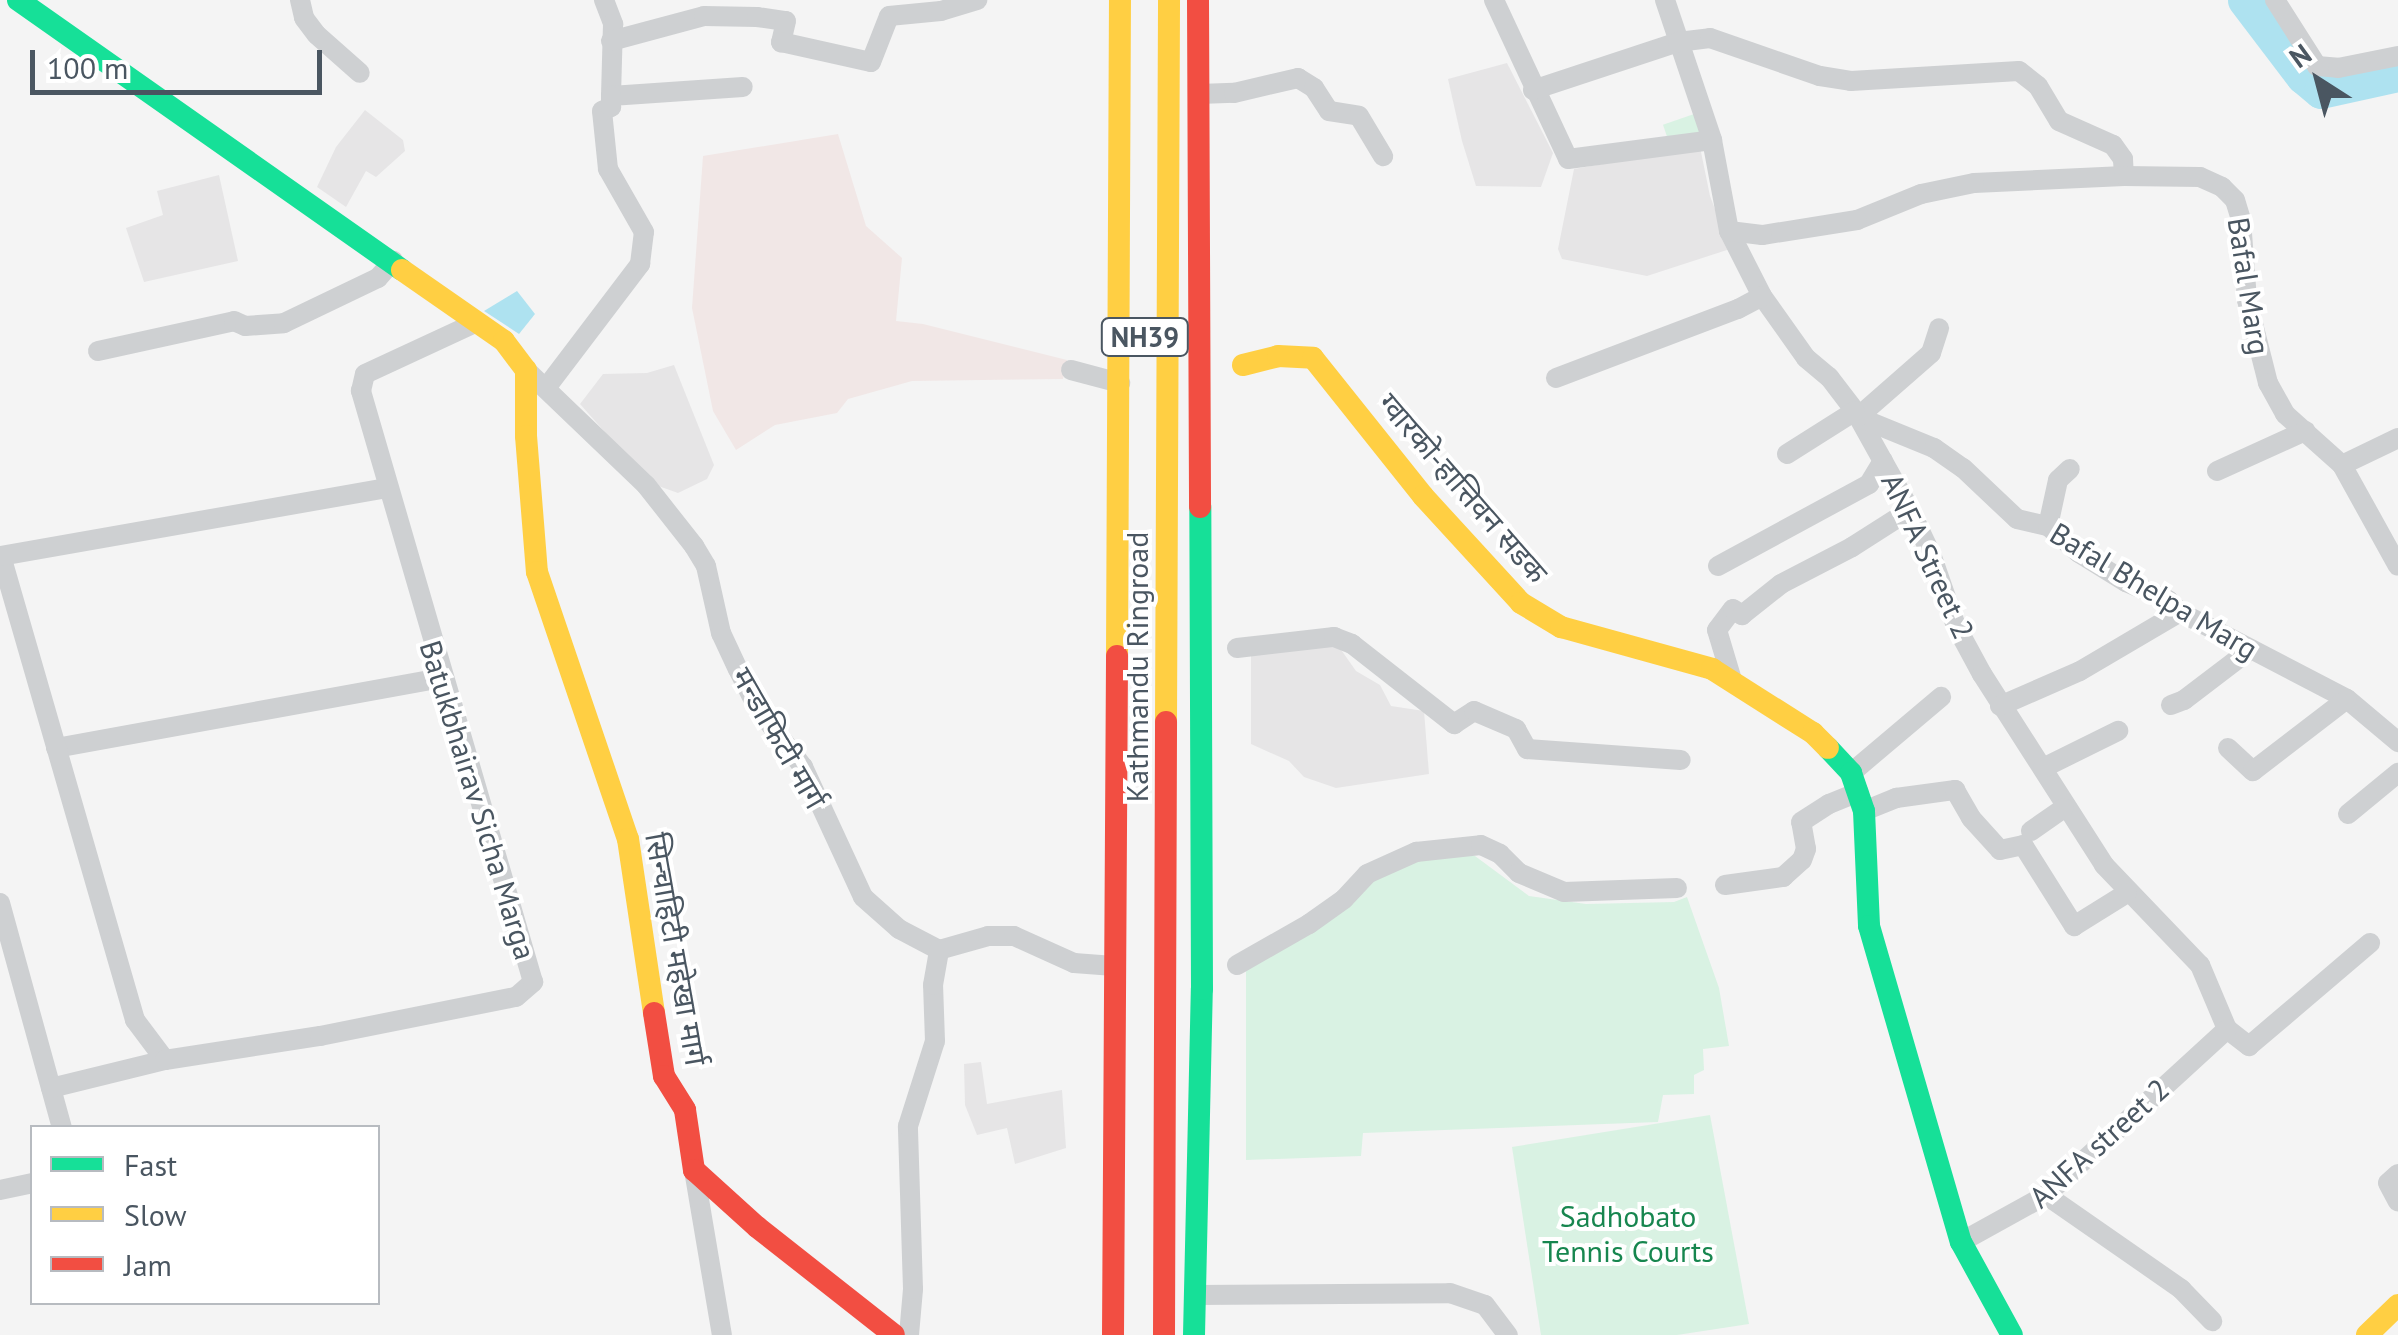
<!DOCTYPE html>
<meta charset="utf-8">
<style>
body{margin:0}
#map{position:relative;width:2398px;height:1335px;overflow:hidden;background:#f4f4f4;font-family:"PT Sans","Noto Sans Devanagari",sans-serif}
div>[style]{position:absolute}
[style*='--x']{left:calc(var(--x)*1px);top:calc(var(--y)*1px);width:calc(var(--w)*1px);rotate:calc(var(--a)*1deg)}
.education>*{inset:0;background:#e6e5e6}
.medical>*{inset:0;background:#f1e7e6}
.green>*{inset:0;background:#d9f2e3;transform-origin:0 0}
.water>*{inset:0;background:#aee2f0}
.river>*{height:35px;margin:-17.5px;padding:0 17.5px;transform-origin:17.5px;border-radius:17.5px;background:#aee2f0}
.street>*{height:20px;margin:-10px;padding:0 10px;transform-origin:10px;border-radius:10px;background:#ced0d2}
.fast>*{height:22px;margin:-11px;padding:0 11px;transform-origin:11px;border-radius:11px;background:#16e098}
.slow>*{height:22px;margin:-11px;padding:0 11px;transform-origin:11px;border-radius:11px;background:#ffcf43}
.jam>*{height:22px;margin:-11px;padding:0 11px;transform-origin:11px;border-radius:11px;background:#f24e42}
span{translate:-50% -50%;white-space:nowrap;text-align:center;line-height:1.15;-webkit-text-stroke:8px #fff;paint-order:stroke}
.shield-label span{padding:2px 8px;background:#fff;border:2px solid;border-radius:8px;-webkit-text-stroke-width:0}
.shield-label{font-size:28px;color:#4a5661;font-weight:700}
.street-label{font-size:30px;color:#4a5661}
.park-label{font-size:30px;color:#17864f}
.legend{position:absolute;left:30px;top:1125px;width:350px;height:180px;box-sizing:border-box;background:#fff;border:2px solid #b7bbc0;margin:0;padding:12px 18px;list-style:none;font-size:30px;color:#4a5661}
.legend li{display:flex;align-items:center;gap:20px;height:50px}
.legend b{width:50px;border:2px solid #b7bbc0}
.north{position:absolute;left:2268px;top:30px;width:100px;height:100px;-webkit-text-stroke:8px #fff;paint-order:stroke;rotate:324deg;font-size:28px;font-weight:700;line-height:40px;text-align:center;color:#4a5661}
.north::after{content:'';display:block;margin:auto;width:35px;height:45px;background:#4a5661;clip-path:polygon(50% 0,100% 100%,50% 72%,0 100%)}
.scale{position:absolute;left:30px;top:50px;width:292px;height:45px;box-sizing:border-box;border:5px solid #4a5661;border-top:0;padding-left:12px;font-size:30px;line-height:35px;white-space:nowrap;color:#4a5661;-webkit-text-stroke:8px #fff;paint-order:stroke}
</style>
<div id="map">
<div class="education">
<i style="clip-path:polygon(1507px 63px,1553px 153px,1541px 187px,1476px 186px,1462px 141px,1448px 79px)"></i>
<i style="clip-path:polygon(365px 110px,403px 140px,405px 151px,376px 177px,366px 171px,346px 207px,317px 187px,336px 147px)"></i>
<i style="clip-path:polygon(1700px 147px,1710px 196px,1730px 249px,1647px 276px,1562px 259px,1558px 249px,1574px 169px)"></i>
<i style="clip-path:polygon(219px 175px,238px 261px,144px 282px,126px 228px,163px 215px,157px 191px)"></i>
<i style="clip-path:polygon(674px 365px,714px 465px,707px 479px,678px 493px,650px 483px,580px 404px,603px 374px,647px 373px)"></i>
<i style="clip-path:polygon(1337px 644px,1356px 671px,1380px 685px,1391px 706px,1424px 711px,1429px 774px,1336px 788px,1304px 777px,1289px 761px,1251px 744px,1251px 651px)"></i>
<i style="clip-path:polygon(981px 1062px,987px 1104px,1062px 1090px,1066px 1148px,1015px 1164px,1007px 1128px,977px 1135px,965px 1105px,964px 1064px)"></i>
</div>
<div class="medical">
<i style="clip-path:polygon(838px 134px,866px 226px,902px 258px,896px 321px,923px 324px,1067px 360px,1063px 379px,912px 381px,848px 399px,837px 413px,775px 425px,736px 450px,713px 411px,692px 308px,703px 156px)"></i>
</div>
<div class="green">
<i style="left:1697px;top:113px;width:21px;height:36px;rotate:71deg"></i>
<i style="clip-path:polygon(1447px 853px,1475px 856px,1529px 896px,1586px 904px,1674px 902px,1687px 897px,1719px 988px,1729px 1046px,1703px 1049px,1704px 1070px,1694px 1075px,1694px 1094px,1663px 1095px,1658px 1122px,1363px 1133px,1361px 1156px,1246px 1160px,1246px 963px,1376px 874px)"></i>
<i style="clip-path:polygon(1710px 1115px,1749px 1324px,1677px 1335px,1541px 1335px,1512px 1147px)"></i>
</div>
<div class="water">
<i style="clip-path:polygon(517px 291px,535px 314px,519px 334px,484px 311px)"></i>
</div>
<div class="river">
<i style="--x:2245;--y:0;--w:96;--a:52.7"></i>
<i style="--x:2303;--y:76;--w:23;--a:40"></i>
<i style="--x:2321;--y:91;--w:79;--a:-12.4"></i>
</div>
<div class="street">
<i style="--x:300;--y:0;--w:18;--a:77"></i>
<i style="--x:304;--y:18;--w:21;--a:53"></i>
<i style="--x:317;--y:35;--w:57;--a:41.5"></i>
<i style="--x:604;--y:0;--w:26;--a:69"></i>
<i style="--x:613;--y:24;--w:72;--a:91.6"></i>
<i style="--x:611;--y:96;--w:132;--a:-3.9"></i>
<i style="--x:1494;--y:0;--w:175;--a:65"></i>
<i style="--x:1568;--y:159;--w:145;--a:-7.5"></i>
<i style="--x:1665;--y:0;--w:148;--a:71.4"></i>
<i style="--x:1712;--y:140;--w:93;--a:79.4"></i>
<i style="--x:1729;--y:231;--w:73;--a:63.1"></i>
<i style="--x:1762;--y:296;--w:76;--a:54.6"></i>
<i style="--x:1806;--y:358;--w:30;--a:40"></i>
<i style="--x:1829;--y:377;--w:43;--a:52.6"></i>
<i style="--x:1855;--y:411;--w:113;--a:60.9"></i>
<i style="--x:1910;--y:510;--w:49;--a:64.5"></i>
<i style="--x:1931;--y:554;--w:76;--a:70.9"></i>
<i style="--x:1956;--y:626;--w:55;--a:61.6"></i>
<i style="--x:1982;--y:674;--w:227;--a:57.4"></i>
<i style="--x:2104;--y:865;--w:139;--a:46.2"></i>
<i style="--x:2200;--y:965;--w:69;--a:67.1"></i>
<i style="--x:2227;--y:1029;--w:28;--a:38"></i>
<i style="--x:2249;--y:1046;--w:159;--a:-40.4"></i>
<i style="--x:2275;--y:0;--w:78;--a:57.5"></i>
<i style="--x:2317;--y:66;--w:21;--a:5"></i>
<i style="--x:2338;--y:68;--w:61;--a:-11.3"></i>
<i style="--x:611;--y:41;--w:96;--a:-15"></i>
<i style="--x:704;--y:16;--w:53;--a:1.1"></i>
<i style="--x:757;--y:17;--w:29;--a:8"></i>
<i style="--x:786;--y:21;--w:22;--a:103"></i>
<i style="--x:781;--y:42;--w:92;--a:12.5"></i>
<i style="--x:871;--y:62;--w:49;--a:-68.6"></i>
<i style="--x:889;--y:16;--w:52;--a:-5.5"></i>
<i style="--x:941;--y:11;--w:38;--a:-17"></i>
<i style="--x:1533;--y:90;--w:153;--a:-18.3"></i>
<i style="--x:1678;--y:42;--w:32;--a:-7"></i>
<i style="--x:1710;--y:38;--w:116;--a:19.1"></i>
<i style="--x:1820;--y:76;--w:31;--a:9"></i>
<i style="--x:1851;--y:81;--w:168;--a:-3.4"></i>
<i style="--x:2019;--y:71;--w:24;--a:38"></i>
<i style="--x:2038;--y:86;--w:41;--a:59"></i>
<i style="--x:2059;--y:121;--w:59;--a:24"></i>
<i style="--x:2113;--y:145;--w:17;--a:54"></i>
<i style="--x:2123;--y:159;--w:17;--a:87"></i>
<i style="--x:2124;--y:176;--w:150;--a:177.3"></i>
<i style="--x:1974;--y:183;--w:54;--a:168.3"></i>
<i style="--x:1921;--y:194;--w:69;--a:157.9"></i>
<i style="--x:1857;--y:220;--w:96;--a:171"></i>
<i style="--x:1762;--y:235;--w:33;--a:-173"></i>
<i style="--x:1199;--y:94;--w:35;--a:-2"></i>
<i style="--x:1234;--y:93;--w:66;--a:-13.2"></i>
<i style="--x:1298;--y:78;--w:19;--a:32"></i>
<i style="--x:1314;--y:88;--w:27;--a:57"></i>
<i style="--x:1329;--y:111;--w:30;--a:9"></i>
<i style="--x:1359;--y:116;--w:47;--a:59"></i>
<i style="--x:2124;--y:176;--w:76;--a:0.8"></i>
<i style="--x:2200;--y:177;--w:24;--a:24"></i>
<i style="--x:2222;--y:187;--w:18;--a:45"></i>
<i style="--x:2235;--y:200;--w:21;--a:73"></i>
<i style="--x:2241;--y:220;--w:80;--a:85.7"></i>
<i style="--x:2247;--y:300;--w:86;--a:75.8"></i>
<i style="--x:2268;--y:383;--w:35;--a:61"></i>
<i style="--x:2285;--y:414;--w:76;--a:41.8"></i>
<i style="--x:2342;--y:465;--w:115;--a:61"></i>
<i style="--x:98;--y:351;--w:139;--a:-12.4"></i>
<i style="--x:234;--y:321;--w:12;--a:24"></i>
<i style="--x:245;--y:326;--w:39;--a:-4"></i>
<i style="--x:284;--y:323;--w:104;--a:-25.6"></i>
<i style="--x:378;--y:278;--w:23;--a:-49"></i>
<i style="--x:526;--y:370;--w:166;--a:43.8"></i>
<i style="--x:646;--y:485;--w:78;--a:51.8"></i>
<i style="--x:694;--y:546;--w:23;--a:59"></i>
<i style="--x:706;--y:566;--w:69;--a:77.4"></i>
<i style="--x:721;--y:633;--w:40;--a:65"></i>
<i style="--x:738;--y:669;--w:42;--a:63.4"></i>
<i style="--x:757;--y:707;--w:76;--a:52.5"></i>
<i style="--x:803;--y:767;--w:143;--a:65.2"></i>
<i style="--x:863;--y:897;--w:48;--a:41.6"></i>
<i style="--x:899;--y:929;--w:45;--a:27.7"></i>
<i style="--x:939;--y:950;--w:51;--a:-15.9"></i>
<i style="--x:988;--y:936;--w:26;--a:0"></i>
<i style="--x:1014;--y:936;--w:66;--a:24.2"></i>
<i style="--x:1074;--y:963;--w:40;--a:4.3"></i>
<i style="--x:1071;--y:370;--w:51;--a:14.9"></i>
<i style="--x:1556;--y:378;--w:195;--a:-20.8"></i>
<i style="--x:1738;--y:309;--w:27;--a:-28"></i>
<i style="--x:546;--y:388;--w:156;--a:-52.8"></i>
<i style="--x:640;--y:264;--w:32;--a:-83"></i>
<i style="--x:644;--y:232;--w:73;--a:-119.7"></i>
<i style="--x:608;--y:169;--w:58;--a:-95.9"></i>
<i style="--x:602;--y:111;--w:10;--a:-24"></i>
<i style="--x:611;--y:107;--w:11;--a:-90"></i>
<i style="--x:1858;--y:417;--w:82;--a:22.2"></i>
<i style="--x:1934;--y:448;--w:35;--a:35"></i>
<i style="--x:1963;--y:468;--w:74;--a:43.4"></i>
<i style="--x:2017;--y:519;--w:32;--a:13"></i>
<i style="--x:2048;--y:526;--w:41;--a:41.1"></i>
<i style="--x:2079;--y:553;--w:55;--a:31.7"></i>
<i style="--x:2126;--y:582;--w:46;--a:23.2"></i>
<i style="--x:2168;--y:600;--w:17;--a:45"></i>
<i style="--x:2180;--y:612;--w:188;--a:27.5"></i>
<i style="--x:2347;--y:699;--w:67;--a:40.1"></i>
<i style="--x:1858;--y:417;--w:97;--a:-41.2"></i>
<i style="--x:1931;--y:353;--w:26;--a:-72"></i>
<i style="--x:1787;--y:454;--w:80;--a:-32.3"></i>
<i style="--x:2342;--y:465;--w:62;--a:-25.7"></i>
<i style="--x:2217;--y:471;--w:97;--a:-24.4"></i>
<i style="--x:2048;--y:526;--w:47;--a:-77.7"></i>
<i style="--x:2058;--y:480;--w:16;--a:-43"></i>
<i style="--x:1718;--y:566;--w:172;--a:-28.5"></i>
<i style="--x:1869;--y:484;--w:27;--a:-59"></i>
<i style="--x:1237;--y:648;--w:98;--a:-6.5"></i>
<i style="--x:1334;--y:637;--w:19;--a:21"></i>
<i style="--x:1352;--y:644;--w:130;--a:38.1"></i>
<i style="--x:1454;--y:724;--w:24;--a:-33"></i>
<i style="--x:1474;--y:711;--w:46;--a:23.2"></i>
<i style="--x:1516;--y:729;--w:23;--a:61"></i>
<i style="--x:1527;--y:749;--w:154;--a:4.1"></i>
<i style="--x:1732;--y:680;--w:52;--a:-106.7"></i>
<i style="--x:1717;--y:630;--w:26;--a:-53"></i>
<i style="--x:1733;--y:609;--w:11;--a:34"></i>
<i style="--x:1742;--y:615;--w:50;--a:-38.5"></i>
<i style="--x:1781;--y:584;--w:80;--a:-27.5"></i>
<i style="--x:1852;--y:547;--w:69;--a:-32.5"></i>
<i style="--x:2171;--y:705;--w:14;--a:-21"></i>
<i style="--x:2184;--y:700;--w:84;--a:-37.3"></i>
<i style="--x:2000;--y:706;--w:87;--a:-23.6"></i>
<i style="--x:2080;--y:671;--w:116;--a:-30.5"></i>
<i style="--x:56;--y:748;--w:391;--a:-10.3"></i>
<i style="--x:2228;--y:748;--w:34;--a:43"></i>
<i style="--x:2253;--y:771;--w:118;--a:-37.5"></i>
<i style="--x:2043;--y:768;--w:84;--a:-26.3"></i>
<i style="--x:1851;--y:773;--w:118;--a:-40.2"></i>
<i style="--x:1864;--y:811;--w:35;--a:-22"></i>
<i style="--x:1896;--y:798;--w:60;--a:-7.7"></i>
<i style="--x:1955;--y:790;--w:32;--a:60"></i>
<i style="--x:1971;--y:818;--w:43;--a:47.8"></i>
<i style="--x:2000;--y:850;--w:24;--a:-12"></i>
<i style="--x:2023;--y:845;--w:96;--a:57.8"></i>
<i style="--x:2074;--y:926;--w:62;--a:-31.9"></i>
<i style="--x:2348;--y:814;--w:65;--a:-39.4"></i>
<i style="--x:2031;--y:831;--w:40;--a:-34.9"></i>
<i style="--x:1725;--y:885;--w:59;--a:-7.9"></i>
<i style="--x:1783;--y:877;--w:25;--a:-42"></i>
<i style="--x:1802;--y:860;--w:12;--a:-70"></i>
<i style="--x:1806;--y:849;--w:27;--a:-100"></i>
<i style="--x:1801;--y:822;--w:33;--a:-33"></i>
<i style="--x:1829;--y:804;--w:32;--a:-22"></i>
<i style="--x:0;--y:903;--w:233;--a:74.6"></i>
<i style="--x:1237;--y:965;--w:83;--a:-29.7"></i>
<i style="--x:1309;--y:924;--w:43;--a:-35.5"></i>
<i style="--x:1344;--y:899;--w:34;--a:-47"></i>
<i style="--x:1367;--y:874;--w:54;--a:-24.2"></i>
<i style="--x:1416;--y:852;--w:65;--a:-6.1"></i>
<i style="--x:1481;--y:845;--w:21;--a:25"></i>
<i style="--x:1500;--y:854;--w:27;--a:45"></i>
<i style="--x:1519;--y:873;--w:49;--a:22.9"></i>
<i style="--x:1564;--y:892;--w:113;--a:-2"></i>
<i style="--x:165;--y:1060;--w:50;--a:-126.9"></i>
<i style="--x:135;--y:1020;--w:483;--a:-106.1"></i>
<i style="--x:1;--y:556;--w:391;--a:-10"></i>
<i style="--x:51;--y:1088;--w:117;--a:-13.8"></i>
<i style="--x:165;--y:1060;--w:157;--a:-8.8"></i>
<i style="--x:320;--y:1036;--w:200;--a:-11.3"></i>
<i style="--x:516;--y:997;--w:23;--a:-41"></i>
<i style="--x:533;--y:982;--w:616;--a:-106.23"></i>
<i style="--x:361;--y:391;--w:17;--a:-77"></i>
<i style="--x:365;--y:374;--w:123;--a:-24.9"></i>
<i style="--x:694;--y:1170;--w:167;--a:80.4"></i>
<i style="--x:2398;--y:1174;--w:13;--a:138"></i>
<i style="--x:2388;--y:1183;--w:21;--a:62"></i>
<i style="--x:0;--y:1190;--w:33;--a:-12"></i>
<i style="--x:2046;--y:1195;--w:165;--a:34.8"></i>
<i style="--x:2181;--y:1289;--w:45;--a:45.9"></i>
<i style="--x:1961;--y:1242;--w:97;--a:-28.9"></i>
<i style="--x:2046;--y:1195;--w:246;--a:-42.5"></i>
<i style="--x:1195;--y:1295;--w:255;--a:-0.4"></i>
<i style="--x:1450;--y:1293;--w:37;--a:19"></i>
<i style="--x:1485;--y:1305;--w:38;--a:53"></i>
<i style="--x:909;--y:1335;--w:46;--a:-85"></i>
<i style="--x:913;--y:1289;--w:163;--a:-91.8"></i>
<i style="--x:908;--y:1126;--w:89;--a:-72.4"></i>
<i style="--x:935;--y:1041;--w:56;--a:-92"></i>
<i style="--x:933;--y:985;--w:36;--a:-80"></i>
</div>
<div class="fast">
<i style="--x:18;--y:0;--w:469;--a:35.1"></i>
<i style="--x:1828;--y:748;--w:34;--a:47"></i>
<i style="--x:1851;--y:773;--w:40;--a:71.1"></i>
<i style="--x:1864;--y:811;--w:115;--a:87.5"></i>
<i style="--x:1869;--y:926;--w:329;--a:73.8"></i>
<i style="--x:1961;--y:1242;--w:106;--a:61.3"></i>
<i style="--x:1194;--y:1335;--w:346;--a:-88.7"></i>
<i style="--x:1202;--y:989;--w:482;--a:-90.2"></i>
</div>
<div class="slow">
<i style="--x:402;--y:270;--w:124;--a:34.8"></i>
<i style="--x:504;--y:341;--w:36;--a:53"></i>
<i style="--x:526;--y:370;--w:66;--a:90"></i>
<i style="--x:526;--y:436;--w:136;--a:85.4"></i>
<i style="--x:537;--y:572;--w:282;--a:71.2"></i>
<i style="--x:628;--y:839;--w:176;--a:81.5"></i>
<i style="--x:1243;--y:365;--w:36;--a:-14"></i>
<i style="--x:1278;--y:356;--w:35;--a:3"></i>
<i style="--x:1313;--y:358;--w:176;--a:51.4"></i>
<i style="--x:1423;--y:496;--w:145;--a:47.5"></i>
<i style="--x:1521;--y:603;--w:47;--a:31"></i>
<i style="--x:1561;--y:627;--w:157;--a:15.5"></i>
<i style="--x:1712;--y:669;--w:120;--a:32.4"></i>
<i style="--x:1813;--y:733;--w:21;--a:45"></i>
<i style="--x:1117;--y:656;--w:656;--a:-89.74"></i>
<i style="--x:1166;--y:722;--w:722;--a:-89.76"></i>
<i style="--x:2367;--y:1335;--w:43;--a:-44.1"></i>
</div>
<div class="jam">
<i style="--x:1198;--y:0;--w:507;--a:89.77"></i>
<i style="--x:654;--y:1013;--w:64;--a:81"></i>
<i style="--x:664;--y:1076;--w:40;--a:58"></i>
<i style="--x:685;--y:1110;--w:61;--a:81.5"></i>
<i style="--x:694;--y:1170;--w:85;--a:42.1"></i>
<i style="--x:757;--y:1227;--w:174;--a:38.2"></i>
<i style="--x:1113;--y:1335;--w:679;--a:-89.66"></i>
<i style="--x:1164;--y:1335;--w:613;--a:-89.81"></i>
</div>
<div class="shield-label">
<span style="left:1145px;top:337px">NH39</span>
</div>
<div class="street-label">
<span style="left:2249px;top:286px;rotate:81deg">Bafal Marg</span>
<span style="left:1463px;top:488px;rotate:49deg">ग्वारको-हात्तिवन सडक</span>
<span style="left:1928px;top:556px;rotate:65deg">ANFA Street 2</span>
<span style="left:2154px;top:591px;rotate:31deg">Bafal Bhelpa Marg</span>
<span style="left:1137px;top:667px;rotate:-90deg">Kathmandu Ringroad</span>
<span style="left:779px;top:738px;rotate:60deg">मन्डाफिटी मार्ग</span>
<span style="left:478px;top:800px;rotate:73deg">Batukbhairav Sicha Marga</span>
<span style="left:676px;top:949px;rotate:80deg">सिन्चाहिटी महेखा मार्ग</span>
<span style="left:2099px;top:1143px;rotate:-42deg">ANFA street 2</span>
</div>
<div class="park-label">
<span style="left:1628px;top:1233px">Sadhobato<br>Tennis Courts</span>
</div>
<ul class="legend">
<li><b style="height:12px;background:#16e098"></b>Fast</li>
<li><b style="height:12px;background:#ffcf43"></b>Slow</li>
<li><b style="height:12px;background:#f24e42"></b>Jam</li>
</ul>
<div class="north">N</div>
<div class="scale">100 m</div>
</div>
